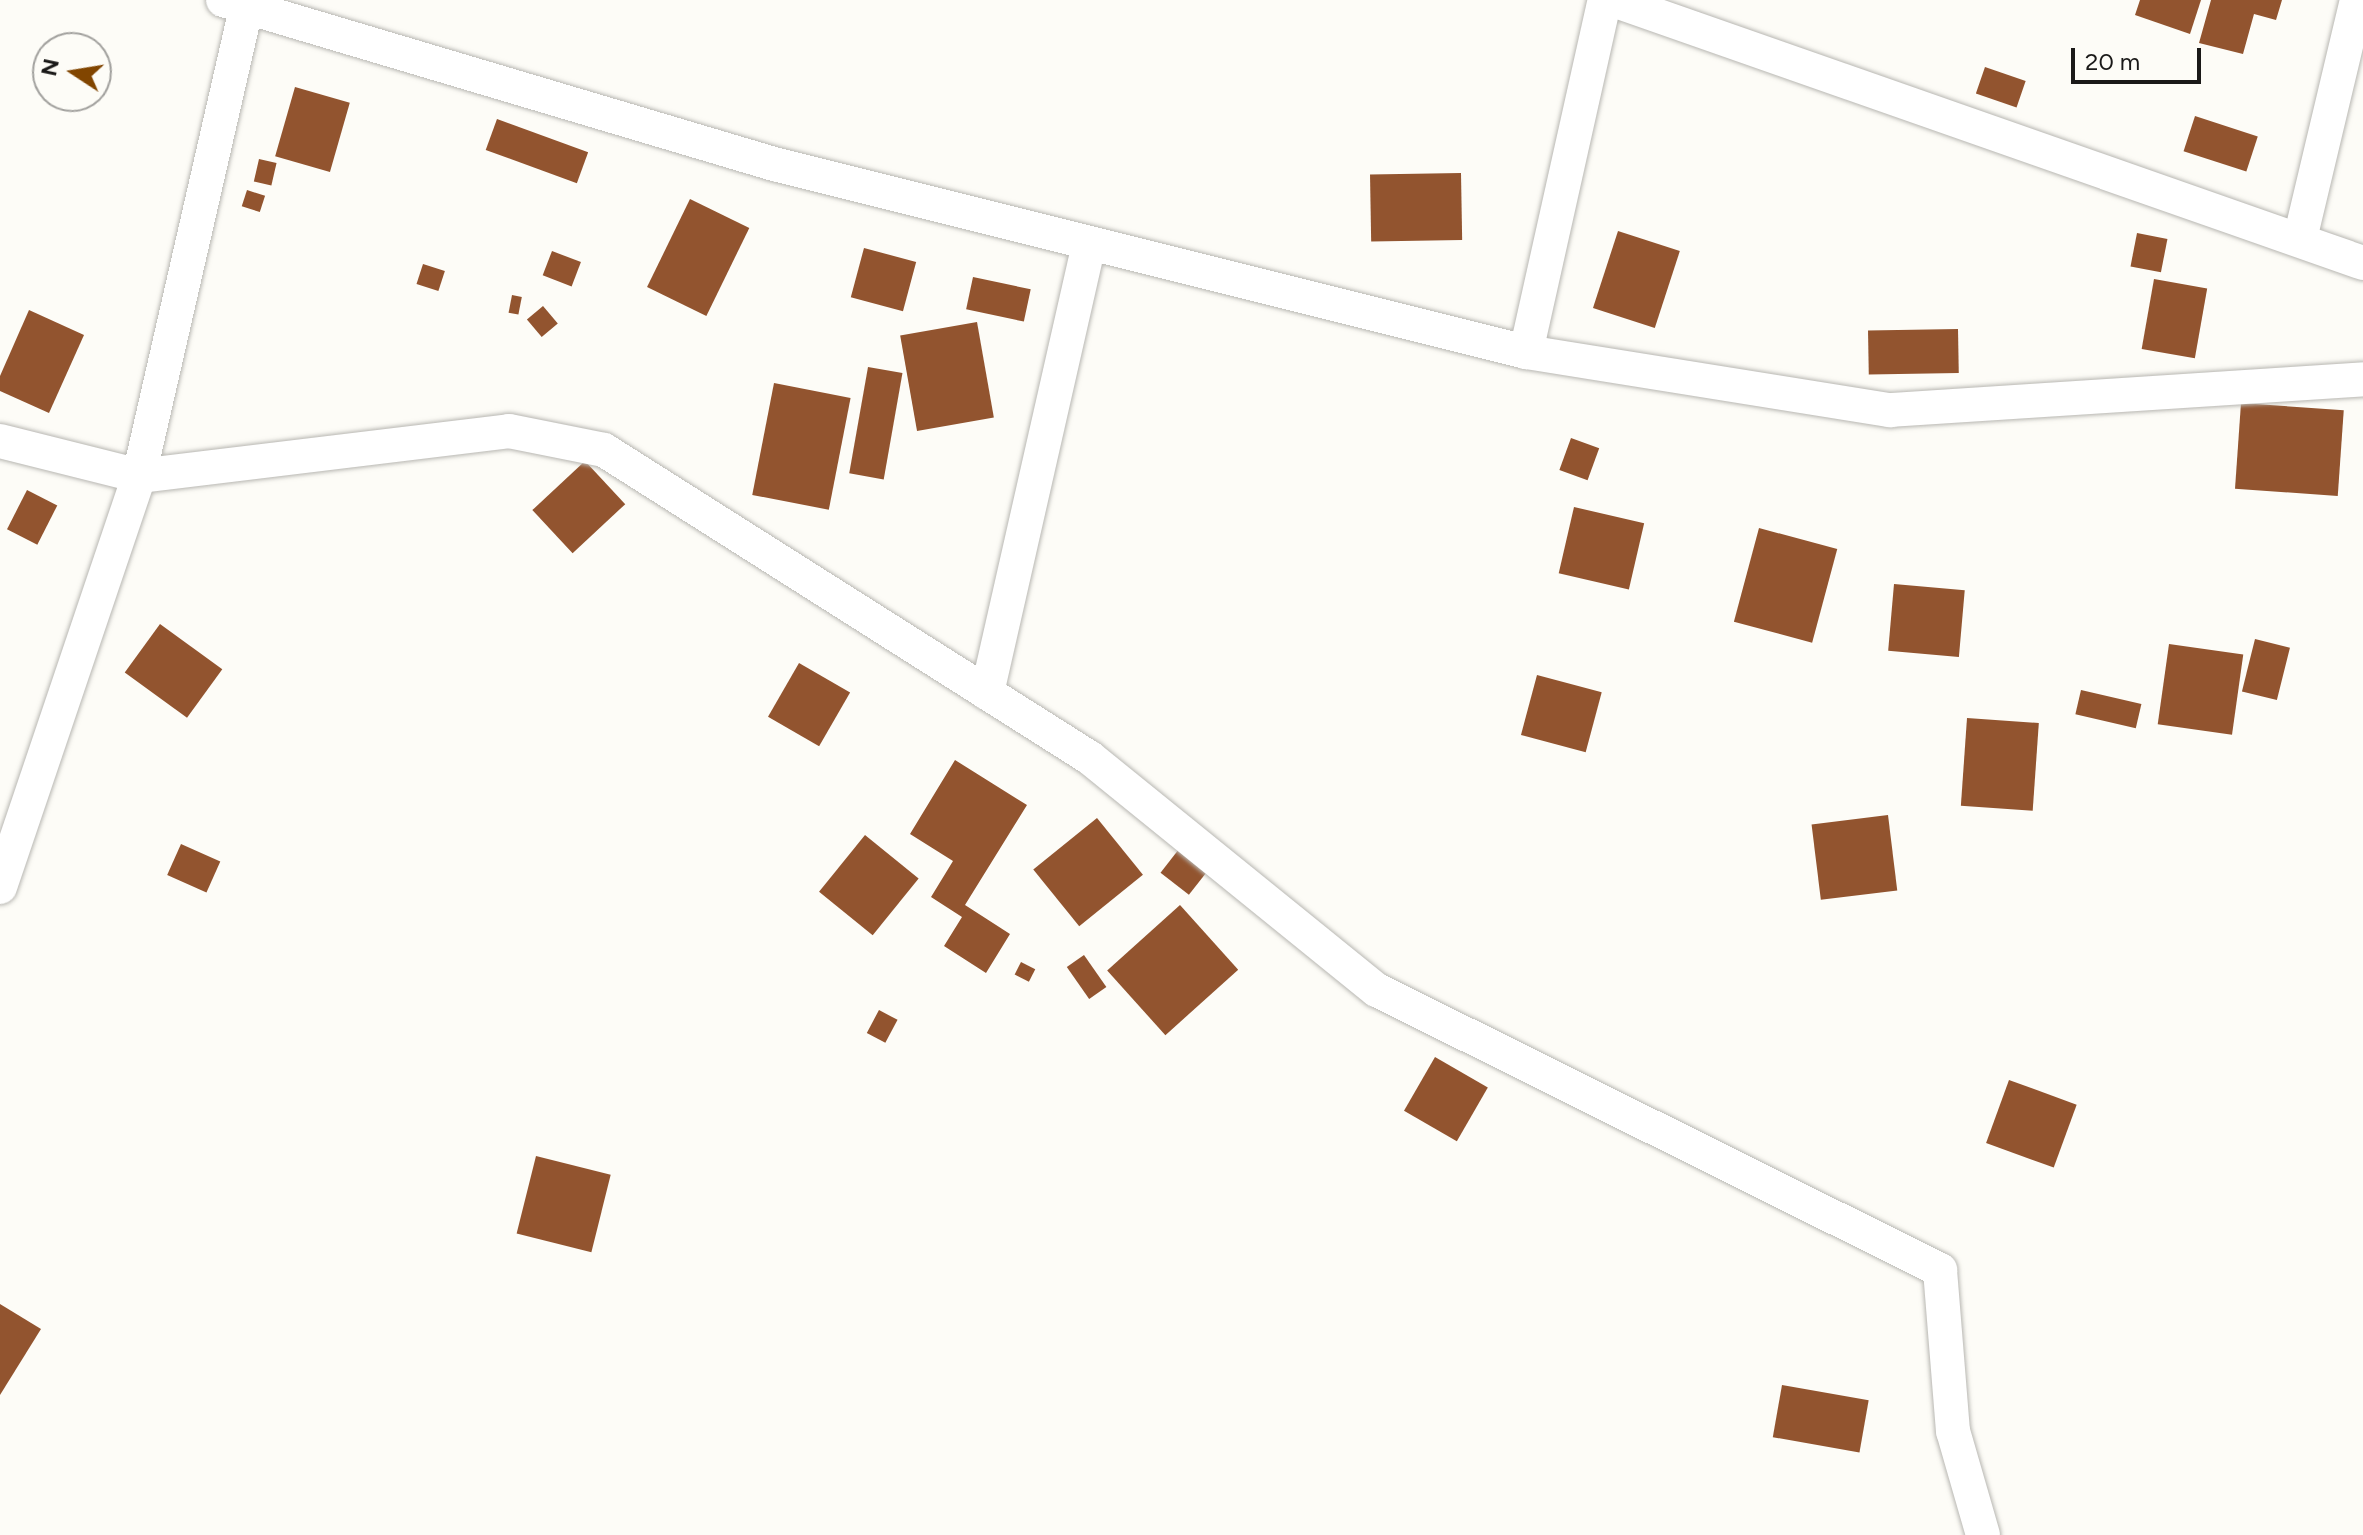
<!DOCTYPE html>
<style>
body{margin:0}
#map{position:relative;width:2363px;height:1535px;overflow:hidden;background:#fdfcf7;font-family:Figtree,sans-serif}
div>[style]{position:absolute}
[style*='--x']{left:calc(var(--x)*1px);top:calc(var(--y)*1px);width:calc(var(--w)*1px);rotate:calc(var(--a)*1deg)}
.building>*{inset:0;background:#92542f;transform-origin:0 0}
.roads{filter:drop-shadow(0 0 2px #b8b7b2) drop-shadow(0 0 2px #b8b7b2)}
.minor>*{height:34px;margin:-17px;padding:0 17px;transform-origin:17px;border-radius:17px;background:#fff}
span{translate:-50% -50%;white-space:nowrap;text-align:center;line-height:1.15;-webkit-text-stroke:8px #fdfcf7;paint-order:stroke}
.north{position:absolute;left:32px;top:32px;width:80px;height:80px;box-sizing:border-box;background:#fdfcf7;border:2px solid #a2a19e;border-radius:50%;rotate:282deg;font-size:22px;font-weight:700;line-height:32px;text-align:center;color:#1a1918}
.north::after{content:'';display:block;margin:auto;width:28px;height:36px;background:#814500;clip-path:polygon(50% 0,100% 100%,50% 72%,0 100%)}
.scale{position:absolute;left:2071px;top:48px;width:130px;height:36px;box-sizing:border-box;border:4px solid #1a1918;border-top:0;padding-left:10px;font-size:24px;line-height:28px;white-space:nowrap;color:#1a1918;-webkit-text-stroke:6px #fdfcf7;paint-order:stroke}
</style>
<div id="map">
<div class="building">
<i style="clip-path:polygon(2140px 0,2201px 0,2190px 34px,2135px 15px)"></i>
<i style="clip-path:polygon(2211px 0,2282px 0,2276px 20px,2254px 14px,2243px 54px,2199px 43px)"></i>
<i style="left:1985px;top:67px;width:43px;height:28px;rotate:19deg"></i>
<i style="left:295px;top:87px;width:57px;height:72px;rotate:16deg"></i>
<i style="left:2195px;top:116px;width:66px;height:37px;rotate:18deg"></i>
<i style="left:497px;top:119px;width:97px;height:33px;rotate:20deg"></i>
<i style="left:259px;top:159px;width:18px;height:23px;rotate:13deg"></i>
<i style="left:1461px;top:173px;width:67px;height:91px;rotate:89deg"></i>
<i style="left:247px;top:190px;width:19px;height:17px;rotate:18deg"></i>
<i style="left:690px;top:199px;width:66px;height:98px;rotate:26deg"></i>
<i style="left:1618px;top:231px;width:65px;height:81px;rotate:18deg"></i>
<i style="left:2137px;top:233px;width:31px;height:34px;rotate:11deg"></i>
<i style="left:864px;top:248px;width:54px;height:51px;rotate:15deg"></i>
<i style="left:552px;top:251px;width:31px;height:26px;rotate:21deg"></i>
<i style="left:423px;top:264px;width:23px;height:21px;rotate:18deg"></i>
<i style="left:973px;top:277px;width:59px;height:33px;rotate:12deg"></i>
<i style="left:2154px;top:279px;width:54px;height:71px;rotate:10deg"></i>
<i style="left:512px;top:295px;width:10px;height:18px;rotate:11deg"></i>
<i style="left:543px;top:306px;width:23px;height:21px;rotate:50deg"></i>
<i style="clip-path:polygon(29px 310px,84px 335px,49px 413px,0 391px,0 376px)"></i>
<i style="left:977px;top:322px;width:97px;height:78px;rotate:80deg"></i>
<i style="left:1958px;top:329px;width:44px;height:90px;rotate:89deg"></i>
<i style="left:868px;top:367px;width:35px;height:108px;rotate:10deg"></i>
<i style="left:774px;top:383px;width:78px;height:114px;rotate:11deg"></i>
<i style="left:2241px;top:403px;width:103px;height:86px;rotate:4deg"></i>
<i style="left:1571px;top:438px;width:30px;height:34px;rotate:20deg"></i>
<i style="left:585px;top:461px;width:59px;height:72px;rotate:47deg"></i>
<i style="left:27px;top:490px;width:34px;height:44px;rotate:27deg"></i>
<i style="left:1574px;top:507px;width:72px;height:68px;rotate:13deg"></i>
<i style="left:1759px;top:528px;width:81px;height:97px;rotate:15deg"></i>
<i style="left:1894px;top:584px;width:71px;height:67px;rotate:5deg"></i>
<i style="left:160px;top:624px;width:77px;height:60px;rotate:36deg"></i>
<i style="left:2255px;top:639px;width:36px;height:54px;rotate:14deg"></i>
<i style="left:2169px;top:644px;width:75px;height:81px;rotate:8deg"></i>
<i style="left:799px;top:663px;width:59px;height:62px;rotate:30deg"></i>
<i style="left:1537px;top:675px;width:67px;height:62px;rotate:15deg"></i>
<i style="left:2081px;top:690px;width:62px;height:25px;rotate:13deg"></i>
<i style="left:1967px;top:718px;width:72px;height:88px;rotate:4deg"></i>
<i style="clip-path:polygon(955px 760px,1027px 805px,965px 905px,1010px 934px,986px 973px,944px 946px,962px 917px,931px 897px,953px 861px,910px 834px)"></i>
<i style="left:1888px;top:815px;width:76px;height:77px;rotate:83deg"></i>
<i style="left:1097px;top:818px;width:73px;height:82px;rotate:51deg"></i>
<i style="left:865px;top:835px;width:69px;height:73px;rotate:39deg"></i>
<i style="left:181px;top:844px;width:43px;height:34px;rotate:24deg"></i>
<i style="left:1179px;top:849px;width:36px;height:30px;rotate:38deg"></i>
<i style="left:1180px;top:905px;width:87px;height:98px;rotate:48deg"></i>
<i style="left:1084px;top:955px;width:39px;height:21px;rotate:55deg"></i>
<i style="left:1021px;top:962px;width:16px;height:14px;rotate:27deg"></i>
<i style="left:879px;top:1010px;width:21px;height:26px;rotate:28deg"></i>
<i style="left:1435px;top:1057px;width:61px;height:62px;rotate:30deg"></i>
<i style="left:2009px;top:1080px;width:72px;height:67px;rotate:20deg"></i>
<i style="left:536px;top:1156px;width:77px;height:80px;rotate:14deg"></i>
<i style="clip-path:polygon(0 1304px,41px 1329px,0 1395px)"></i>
<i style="left:1782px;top:1385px;width:88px;height:53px;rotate:10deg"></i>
</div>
<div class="roads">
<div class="minor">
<i style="--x:223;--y:0;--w:575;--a:16.58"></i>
<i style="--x:774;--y:164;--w:775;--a:14.04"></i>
<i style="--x:1526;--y:352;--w:369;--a:9.1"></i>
<i style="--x:1890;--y:410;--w:474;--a:-3.7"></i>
<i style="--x:1613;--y:0;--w:795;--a:19.32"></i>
<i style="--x:2300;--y:239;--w:246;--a:-76.6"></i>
<i style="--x:1526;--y:352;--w:361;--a:-77.4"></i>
<i style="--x:0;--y:441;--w:143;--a:14.1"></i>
<i style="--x:139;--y:476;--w:373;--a:-6.9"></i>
<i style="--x:509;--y:431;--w:97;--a:11.3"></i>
<i style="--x:604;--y:450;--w:575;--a:32.36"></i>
<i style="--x:1090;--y:758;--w:369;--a:39"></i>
<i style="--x:1377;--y:990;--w:629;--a:26.44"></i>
<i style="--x:1940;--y:1270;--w:162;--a:85.4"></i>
<i style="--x:1953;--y:1431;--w:108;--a:73.9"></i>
<i style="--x:987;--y:693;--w:460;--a:-77.2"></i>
<i style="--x:0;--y:887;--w:434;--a:-71.3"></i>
<i style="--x:139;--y:476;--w:488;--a:-77.1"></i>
</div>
</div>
<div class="north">N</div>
<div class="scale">20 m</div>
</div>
